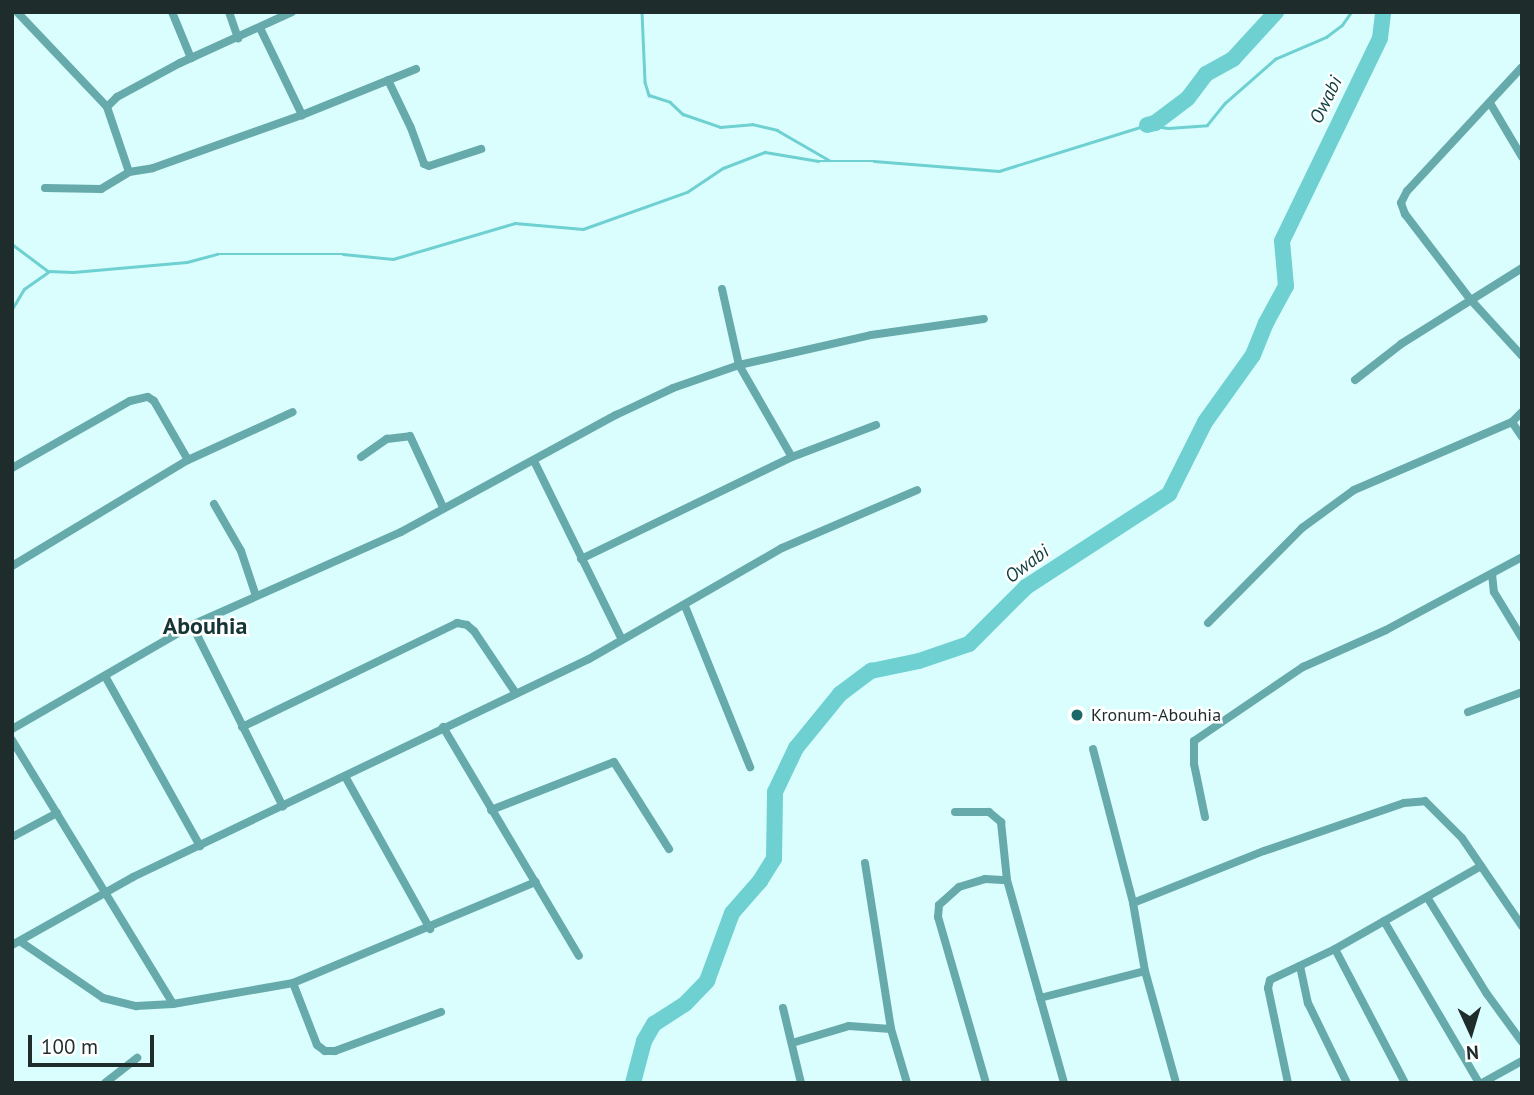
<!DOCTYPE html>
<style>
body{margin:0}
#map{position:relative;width:1534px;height:1095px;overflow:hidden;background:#dafefe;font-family:"PT Sans",sans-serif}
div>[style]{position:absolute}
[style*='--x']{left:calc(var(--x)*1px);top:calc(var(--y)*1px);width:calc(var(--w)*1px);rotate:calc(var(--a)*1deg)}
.stream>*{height:2.5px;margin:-1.25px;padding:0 1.25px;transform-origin:1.25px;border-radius:1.25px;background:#6fd0d2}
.river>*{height:16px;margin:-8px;padding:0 8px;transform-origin:8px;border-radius:8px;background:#6fd0d2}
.street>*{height:8px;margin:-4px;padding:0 4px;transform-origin:4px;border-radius:4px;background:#67aaab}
.dots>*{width:19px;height:19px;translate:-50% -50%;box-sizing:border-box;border:4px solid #fff;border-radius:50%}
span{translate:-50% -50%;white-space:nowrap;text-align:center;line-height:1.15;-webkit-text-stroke:5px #fff;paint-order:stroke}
.poi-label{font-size:18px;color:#1e2c2c}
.left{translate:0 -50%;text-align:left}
.water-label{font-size:19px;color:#114041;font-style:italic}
.district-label{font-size:24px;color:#163536;font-weight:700}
.frame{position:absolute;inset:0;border:14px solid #1e2c2c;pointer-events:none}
.north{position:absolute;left:1436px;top:997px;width:70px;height:70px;-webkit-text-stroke:5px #fff;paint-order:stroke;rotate:176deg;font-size:19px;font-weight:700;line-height:28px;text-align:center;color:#1e2c2c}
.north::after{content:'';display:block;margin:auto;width:24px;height:32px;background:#1e2c2c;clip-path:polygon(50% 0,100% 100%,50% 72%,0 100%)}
.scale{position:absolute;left:28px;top:1035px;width:126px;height:32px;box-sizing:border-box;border:4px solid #1e2c2c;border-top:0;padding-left:9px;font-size:21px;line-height:24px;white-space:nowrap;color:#1e2c2c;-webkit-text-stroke:5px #fff;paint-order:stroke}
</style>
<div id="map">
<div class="stream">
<i style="--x:642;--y:12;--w:70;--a:87.5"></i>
<i style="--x:645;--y:82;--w:14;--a:73"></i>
<i style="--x:649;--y:95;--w:22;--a:18"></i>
<i style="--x:670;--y:102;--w:18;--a:43"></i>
<i style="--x:683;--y:114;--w:39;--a:19"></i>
<i style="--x:720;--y:127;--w:32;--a:-5"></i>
<i style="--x:752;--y:124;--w:26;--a:13"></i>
<i style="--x:777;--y:130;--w:60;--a:30"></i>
<i style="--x:12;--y:244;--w:45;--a:36.9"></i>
<i style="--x:48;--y:271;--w:25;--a:2"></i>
<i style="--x:73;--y:272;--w:114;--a:-5"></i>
<i style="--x:187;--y:262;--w:31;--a:-15"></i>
<i style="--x:217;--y:254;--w:126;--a:0"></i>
<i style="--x:343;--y:254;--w:50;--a:5.7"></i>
<i style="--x:393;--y:259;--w:127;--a:-16.4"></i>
<i style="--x:515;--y:223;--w:68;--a:5"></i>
<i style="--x:583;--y:229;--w:110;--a:-19.6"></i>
<i style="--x:687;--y:192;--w:43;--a:-33.7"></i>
<i style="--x:723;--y:168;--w:45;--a:-20.9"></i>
<i style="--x:765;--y:152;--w:54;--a:9.6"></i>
<i style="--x:818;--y:161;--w:56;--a:0"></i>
<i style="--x:874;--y:161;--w:125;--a:4.6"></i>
<i style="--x:999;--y:171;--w:155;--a:-17.3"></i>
<i style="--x:1147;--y:125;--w:21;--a:8"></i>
<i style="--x:1168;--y:128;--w:39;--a:-4"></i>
<i style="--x:1207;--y:125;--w:28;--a:-51"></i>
<i style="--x:1225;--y:103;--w:67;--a:-41.3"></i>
<i style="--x:1275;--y:59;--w:56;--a:-23.3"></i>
<i style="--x:1326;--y:37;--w:20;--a:-37"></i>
<i style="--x:1342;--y:25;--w:16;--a:-55"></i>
<i style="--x:12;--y:309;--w:23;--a:-59"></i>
<i style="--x:24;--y:289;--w:29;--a:-35"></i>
</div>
<div class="river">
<i style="--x:1147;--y:125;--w:8;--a:-14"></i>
<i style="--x:1155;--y:123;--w:41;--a:-37.1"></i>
<i style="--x:1188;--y:98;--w:30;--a:-53"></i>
<i style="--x:1206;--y:74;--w:31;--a:-29"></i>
<i style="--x:1233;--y:59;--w:64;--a:-47.5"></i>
<i style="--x:633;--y:1083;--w:43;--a:-75.3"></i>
<i style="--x:644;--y:1041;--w:20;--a:-60"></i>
<i style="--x:654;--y:1024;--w:37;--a:-33"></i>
<i style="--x:685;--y:1004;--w:32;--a:-46"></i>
<i style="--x:707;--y:981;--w:72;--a:-69.8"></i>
<i style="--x:732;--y:913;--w:43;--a:-48.8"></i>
<i style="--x:760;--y:881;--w:26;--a:-58"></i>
<i style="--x:774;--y:859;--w:67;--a:-89.1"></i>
<i style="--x:775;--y:792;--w:49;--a:-64.5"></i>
<i style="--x:796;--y:748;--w:70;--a:-50.8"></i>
<i style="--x:840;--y:694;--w:39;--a:-37"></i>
<i style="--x:871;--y:671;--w:49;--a:-11.8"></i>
<i style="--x:919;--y:661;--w:53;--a:-18.8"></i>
<i style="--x:969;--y:644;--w:81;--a:-45"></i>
<i style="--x:1026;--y:587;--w:171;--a:-33"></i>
<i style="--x:1169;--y:494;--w:80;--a:-63.4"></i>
<i style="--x:1205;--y:422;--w:82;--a:-54.4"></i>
<i style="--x:1253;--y:355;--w:35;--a:-68"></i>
<i style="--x:1266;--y:323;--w:42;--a:-61.6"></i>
<i style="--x:1286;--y:286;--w:45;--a:-95.1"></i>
<i style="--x:1282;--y:241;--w:225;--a:-64.2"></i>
<i style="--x:1380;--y:38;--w:26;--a:-83"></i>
</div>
<div class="street">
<i style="--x:17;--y:12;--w:131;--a:46.5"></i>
<i style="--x:172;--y:12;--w:50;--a:67.6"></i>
<i style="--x:229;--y:12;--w:28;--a:71"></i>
<i style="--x:260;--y:28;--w:97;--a:64.2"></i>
<i style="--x:1522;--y:67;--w:169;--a:132.8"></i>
<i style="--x:1407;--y:191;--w:13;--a:117"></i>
<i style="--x:1401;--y:203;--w:12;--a:70"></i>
<i style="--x:1405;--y:214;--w:107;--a:52.6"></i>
<i style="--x:1470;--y:299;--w:77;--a:47.6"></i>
<i style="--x:388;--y:80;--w:53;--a:64.4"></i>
<i style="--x:411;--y:128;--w:38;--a:70"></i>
<i style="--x:424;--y:164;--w:5;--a:22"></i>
<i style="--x:429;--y:166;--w:55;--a:-18.1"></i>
<i style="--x:1490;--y:103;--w:63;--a:59.3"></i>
<i style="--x:129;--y:172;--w:69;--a:-108.7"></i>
<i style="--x:107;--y:107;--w:14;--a:-45"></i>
<i style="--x:117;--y:97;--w:72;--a:-28.4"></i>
<i style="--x:180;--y:63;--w:123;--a:-24.5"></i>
<i style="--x:45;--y:188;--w:56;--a:1"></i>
<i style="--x:101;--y:189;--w:33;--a:-31"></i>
<i style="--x:129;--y:172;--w:24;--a:-9"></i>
<i style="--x:153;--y:168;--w:158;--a:-19.6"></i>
<i style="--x:302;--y:115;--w:123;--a:-22"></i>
<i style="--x:722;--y:289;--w:78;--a:77.4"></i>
<i style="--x:739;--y:365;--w:106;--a:60.1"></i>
<i style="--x:1355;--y:380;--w:58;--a:-38"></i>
<i style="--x:1401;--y:344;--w:143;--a:-32.1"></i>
<i style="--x:1512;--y:422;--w:18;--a:56"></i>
<i style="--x:361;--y:457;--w:32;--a:-35"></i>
<i style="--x:387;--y:439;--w:23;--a:-7"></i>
<i style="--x:410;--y:436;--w:78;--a:65.1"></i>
<i style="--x:534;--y:461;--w:199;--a:63.8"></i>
<i style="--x:12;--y:468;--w:136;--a:-29.6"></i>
<i style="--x:130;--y:401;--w:18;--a:-13"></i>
<i style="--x:148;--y:397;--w:7;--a:34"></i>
<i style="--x:154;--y:401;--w:68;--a:60"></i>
<i style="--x:214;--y:504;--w:54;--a:60.1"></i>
<i style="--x:241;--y:551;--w:47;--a:71.6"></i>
<i style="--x:581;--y:559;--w:234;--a:-25.8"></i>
<i style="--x:792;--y:457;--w:90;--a:-20.9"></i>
<i style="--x:12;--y:566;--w:205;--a:-31.1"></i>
<i style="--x:188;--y:460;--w:115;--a:-24.6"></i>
<i style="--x:1492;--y:574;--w:18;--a:84"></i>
<i style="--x:1494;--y:592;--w:54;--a:58.7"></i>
<i style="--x:685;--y:606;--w:174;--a:68"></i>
<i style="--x:1208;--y:623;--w:134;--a:-45.3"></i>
<i style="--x:1302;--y:528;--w:64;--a:-36.2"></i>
<i style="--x:1354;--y:490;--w:172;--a:-23.3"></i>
<i style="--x:1512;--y:422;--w:14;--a:-45"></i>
<i style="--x:192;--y:625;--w:203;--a:63.4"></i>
<i style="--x:105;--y:676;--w:195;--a:60.8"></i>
<i style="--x:1468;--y:712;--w:58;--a:-20.3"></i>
<i style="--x:242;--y:727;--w:239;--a:-25.8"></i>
<i style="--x:457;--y:623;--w:10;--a:11"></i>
<i style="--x:467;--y:625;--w:9;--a:41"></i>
<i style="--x:474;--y:631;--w:73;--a:56.1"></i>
<i style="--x:443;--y:727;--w:266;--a:59.3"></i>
<i style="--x:12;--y:729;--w:208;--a:-30"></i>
<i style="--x:192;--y:625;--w:229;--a:-24"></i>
<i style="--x:401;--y:532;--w:245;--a:-28.6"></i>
<i style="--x:616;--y:415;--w:63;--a:-25.3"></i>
<i style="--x:673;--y:388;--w:70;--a:-19.2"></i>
<i style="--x:739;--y:365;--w:135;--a:-12.8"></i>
<i style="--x:871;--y:335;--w:114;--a:-8.1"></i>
<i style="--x:12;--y:740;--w:309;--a:58.6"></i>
<i style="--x:1093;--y:749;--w:159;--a:75.4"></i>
<i style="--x:1133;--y:903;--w:69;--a:80"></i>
<i style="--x:1145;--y:971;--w:116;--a:74.5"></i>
<i style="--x:346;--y:778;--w:173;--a:60.9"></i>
<i style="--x:491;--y:810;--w:132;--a:-21.3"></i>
<i style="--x:614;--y:762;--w:103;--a:57.7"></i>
<i style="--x:955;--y:812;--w:34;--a:0"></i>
<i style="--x:989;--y:812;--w:16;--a:40"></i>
<i style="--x:1001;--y:822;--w:58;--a:84.1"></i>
<i style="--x:1007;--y:880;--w:211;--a:74.3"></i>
<i style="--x:1205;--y:817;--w:54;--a:-101.7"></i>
<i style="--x:1194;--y:764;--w:23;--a:-90"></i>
<i style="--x:1194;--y:741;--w:132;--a:-34.2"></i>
<i style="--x:1303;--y:667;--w:91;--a:-24"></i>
<i style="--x:1386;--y:630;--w:154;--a:-28.2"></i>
<i style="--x:12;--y:837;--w:51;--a:-28.1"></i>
<i style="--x:865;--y:863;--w:168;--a:81.1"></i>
<i style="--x:891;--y:1029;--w:56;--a:73.5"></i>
<i style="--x:1427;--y:897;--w:114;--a:58.3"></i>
<i style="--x:1487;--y:994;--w:59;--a:53.9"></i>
<i style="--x:1133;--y:903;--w:141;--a:-21.7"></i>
<i style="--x:1264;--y:851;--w:148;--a:-18.9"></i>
<i style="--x:1404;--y:803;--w:21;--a:-5"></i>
<i style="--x:1425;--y:801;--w:52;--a:45"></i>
<i style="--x:1462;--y:838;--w:107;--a:55.7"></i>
<i style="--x:1384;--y:921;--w:188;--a:59.6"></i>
<i style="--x:21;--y:942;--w:99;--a:34.3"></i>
<i style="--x:103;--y:998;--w:34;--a:14"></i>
<i style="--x:136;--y:1006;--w:37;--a:-3"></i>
<i style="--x:173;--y:1004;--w:122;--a:-9.9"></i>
<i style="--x:293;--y:983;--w:263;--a:-22.6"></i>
<i style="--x:12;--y:945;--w:139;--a:-29.3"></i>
<i style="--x:133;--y:877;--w:505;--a:-25.55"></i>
<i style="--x:589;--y:659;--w:223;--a:-29.9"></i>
<i style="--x:782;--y:548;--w:147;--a:-23.2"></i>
<i style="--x:1335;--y:949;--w:151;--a:62.4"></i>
<i style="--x:1300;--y:966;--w:38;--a:78"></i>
<i style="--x:1308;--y:1003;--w:89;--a:64"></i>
<i style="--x:293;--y:983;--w:66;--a:68.8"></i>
<i style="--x:317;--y:1045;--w:10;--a:37"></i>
<i style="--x:325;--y:1051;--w:10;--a:0"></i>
<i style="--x:335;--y:1051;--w:113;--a:-20.2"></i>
<i style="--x:1040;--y:998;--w:108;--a:-14.4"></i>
<i style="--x:783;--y:1008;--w:77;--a:76.5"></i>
<i style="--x:792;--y:1043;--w:59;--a:-16.6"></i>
<i style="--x:849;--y:1026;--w:42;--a:4.1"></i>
<i style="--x:105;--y:1083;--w:41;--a:-38"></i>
<i style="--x:986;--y:1083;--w:173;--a:-106.1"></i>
<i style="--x:938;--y:917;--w:12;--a:-85"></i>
<i style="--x:939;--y:905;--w:27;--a:-42"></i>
<i style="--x:959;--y:887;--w:27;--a:-17"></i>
<i style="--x:985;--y:879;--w:22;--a:3"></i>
<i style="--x:1288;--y:1083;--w:97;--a:-101.9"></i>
<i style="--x:1268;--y:988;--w:8;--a:-76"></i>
<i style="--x:1270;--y:980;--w:72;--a:-25.5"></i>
<i style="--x:1335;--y:949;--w:168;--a:-29.6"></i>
<i style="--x:1482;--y:1083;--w:46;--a:-28.8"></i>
</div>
<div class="dots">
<i style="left:1077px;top:715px;background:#1b686a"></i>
</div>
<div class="poi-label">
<span class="left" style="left:1091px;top:715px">Kronum-Abouhia</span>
</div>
<div class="water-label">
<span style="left:1326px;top:100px;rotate:-64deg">Owabi</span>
<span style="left:1027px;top:564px;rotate:-37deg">Owabi</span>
</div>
<div class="district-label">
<span style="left:205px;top:626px">Abouhia</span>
</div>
<div class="frame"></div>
<div class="north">N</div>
<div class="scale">100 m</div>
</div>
